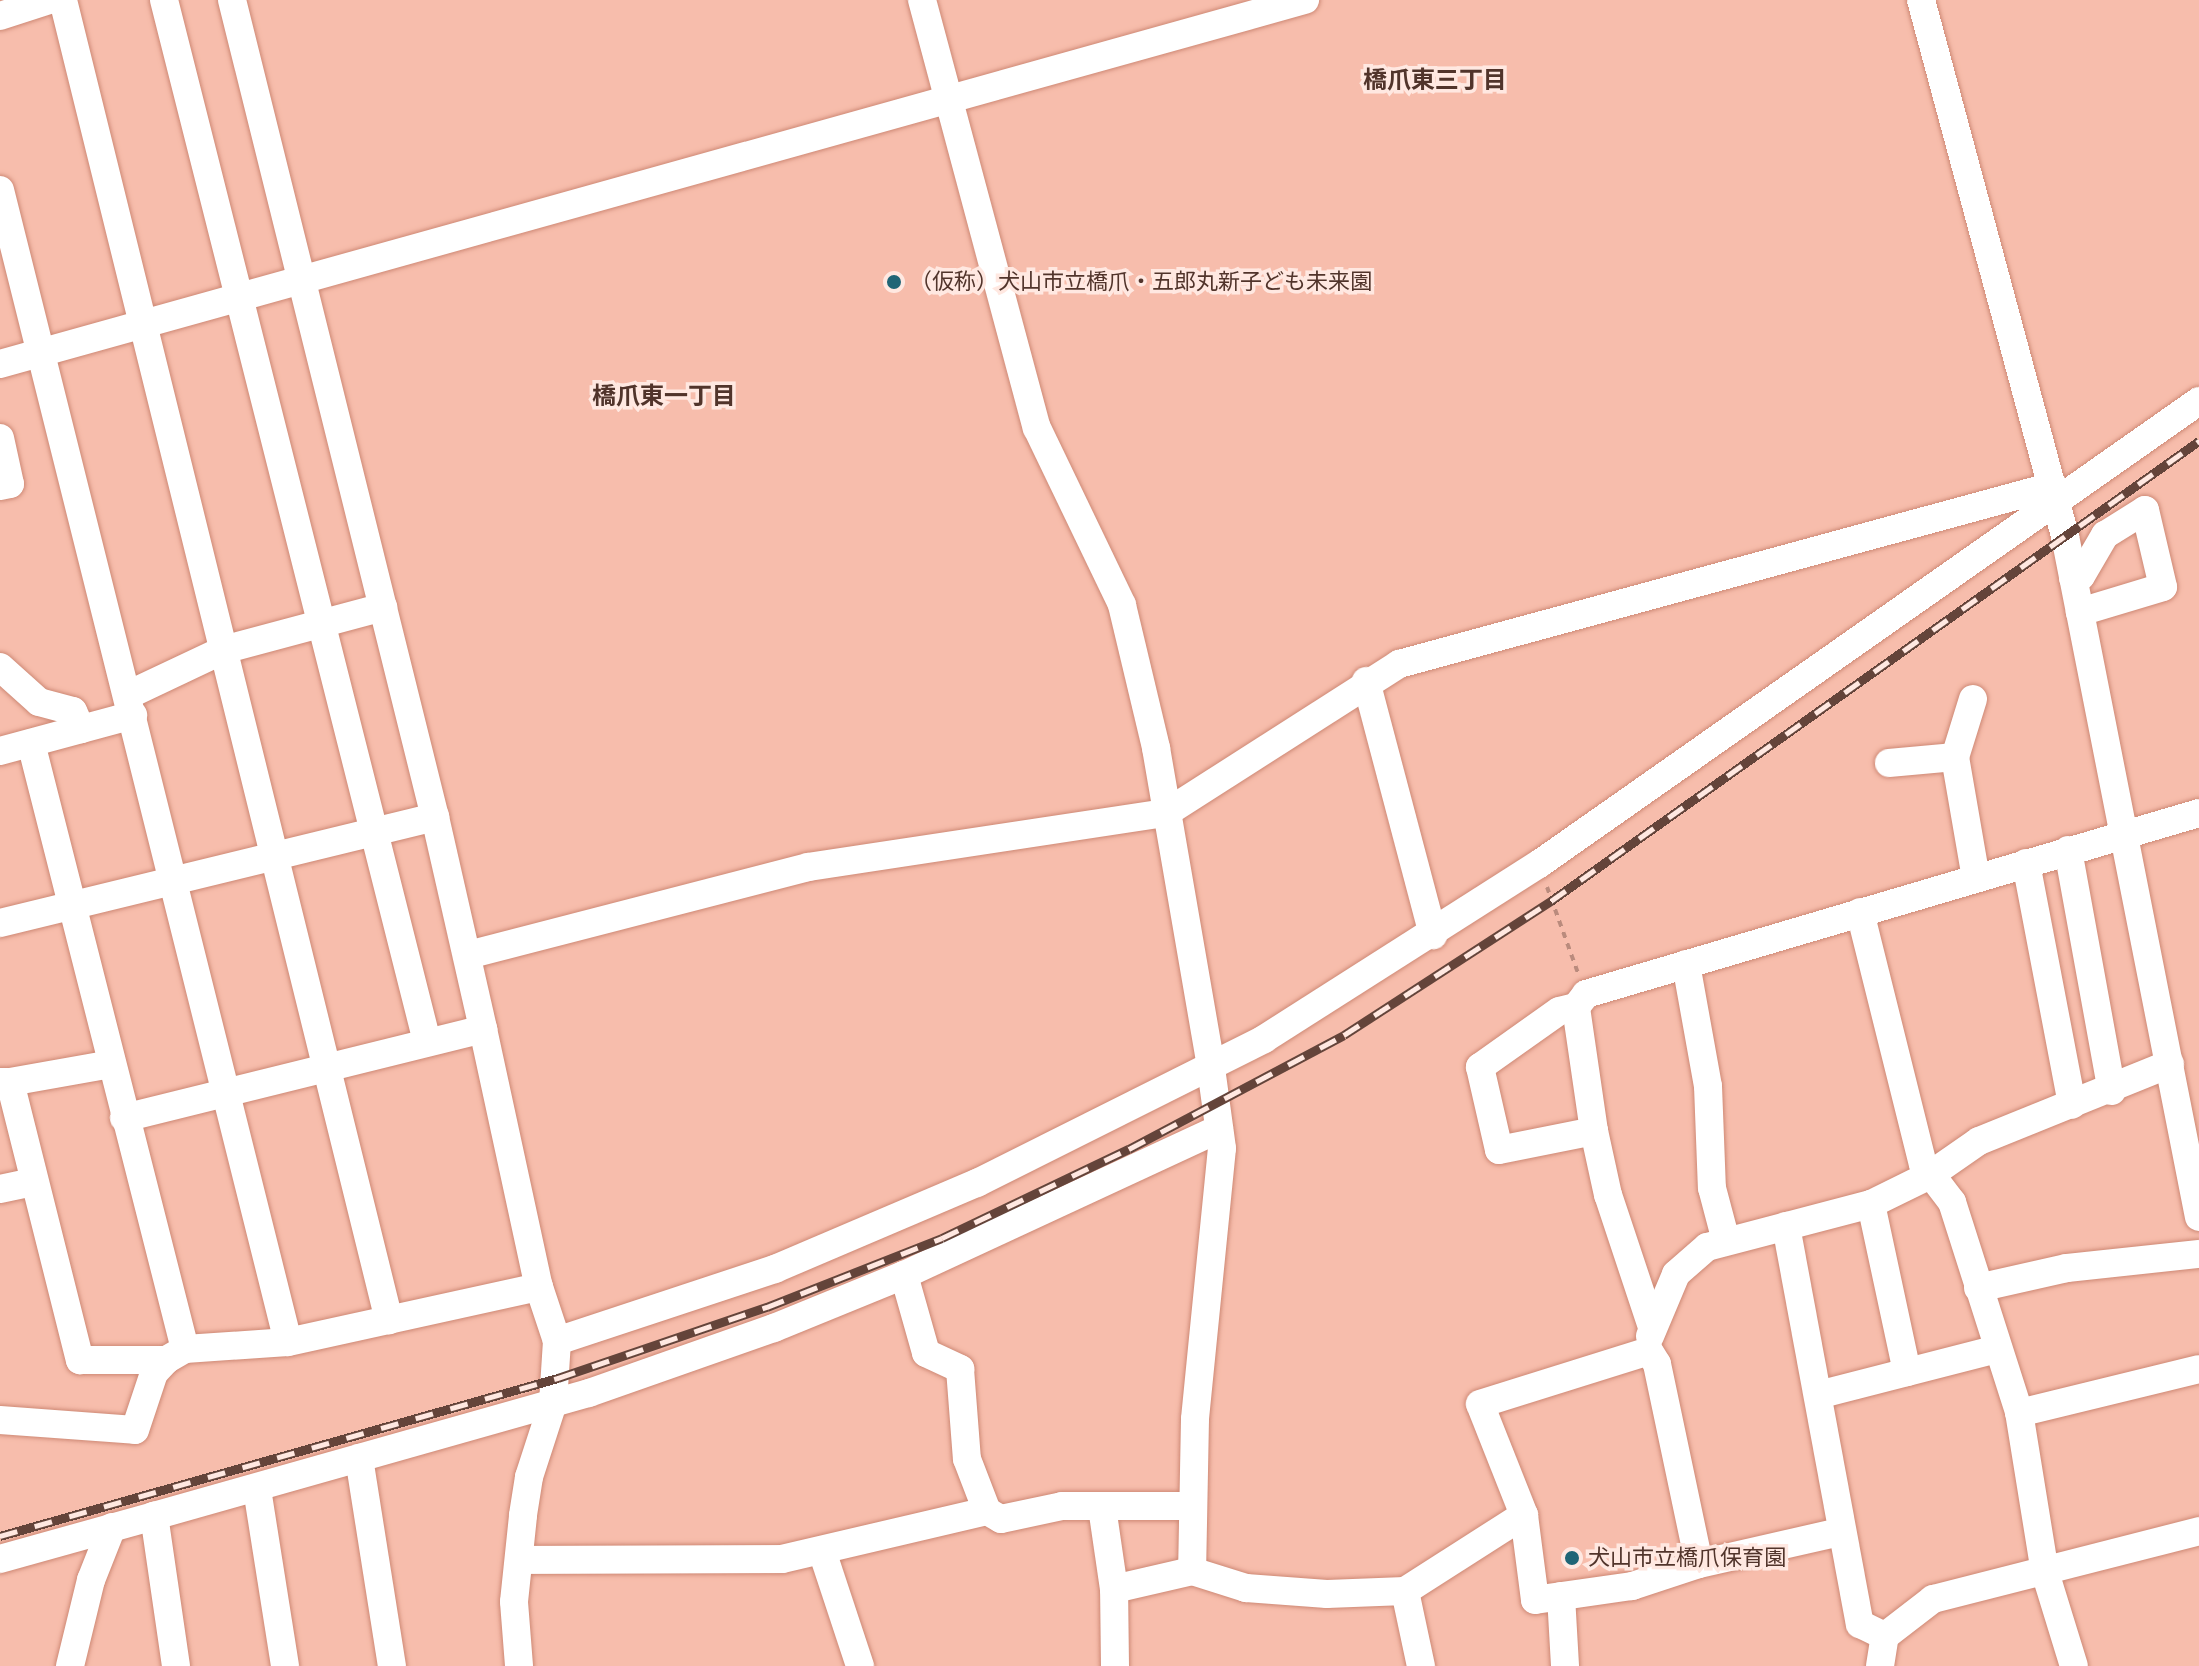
<!DOCTYPE html>
<meta charset="utf-8">
<style>
body{margin:0}
#map{position:relative;width:2199px;height:1666px;overflow:hidden;background:#f7bdac;font-family:Roboto,"Noto Sans JP",sans-serif}
div>[style]{position:absolute}
[style*='--x']{left:calc(var(--x)*1px);top:calc(var(--y)*1px);width:calc(var(--w)*1px);rotate:calc(var(--a)*1deg)}
.path>*{height:4px;margin-top:-2px;transform-origin:0;background:repeating-linear-gradient(90deg,#ba8b7d 0 6px,transparent 0 12px)}
.roads{filter:drop-shadow(0 0 2px #ce8975) drop-shadow(0 0 2px #ce8975)}
.minor>*{height:28px;margin:-14px;padding:0 14px;transform-origin:14px;border-radius:14px;background:#fff}
.rail>*{height:9px;margin-top:-4.5px;transform-origin:0;background:repeating-linear-gradient(90deg,#ffe8e1 0 18px,#64443a 0 36px);box-sizing:border-box;border-block:2px solid #64443a}
.dots>*{width:22px;height:22px;translate:-50% -50%;box-sizing:border-box;border:4px solid #ffe8e1;border-radius:50%}
span{translate:-50% -50%;white-space:nowrap;text-align:center;line-height:1.15;-webkit-text-stroke:7px #ffe8e1;paint-order:stroke}
.poi-label{font-size:22px;color:#51342b}
.left{translate:0 -50%;text-align:left}
.neighbourhood-label{font-size:24px;color:#51342b;font-weight:700}
</style>
<div id="map">
<div class="path">
<i style="--x:1547;--y:887;--w:91;--a:70.2"></i>
</div>
<div class="roads">
<div class="minor">
<i style="--x:63;--y:0;--w:1360;--a:76.13"></i>
<i style="--x:164;--y:0;--w:1075;--a:75.83"></i>
<i style="--x:232;--y:0;--w:842;--a:76.05"></i>
<i style="--x:435;--y:817;--w:217;--a:77.2"></i>
<i style="--x:922;--y:0;--w:443;--a:75"></i>
<i style="--x:1037;--y:428;--w:196;--a:64.3"></i>
<i style="--x:1122;--y:605;--w:147;--a:76.6"></i>
<i style="--x:1156;--y:748;--w:325;--a:80.2"></i>
<i style="--x:1211;--y:1068;--w:81;--a:82.2"></i>
<i style="--x:1222;--y:1148;--w:272;--a:95.7"></i>
<i style="--x:1195;--y:1419;--w:152;--a:91.1"></i>
<i style="--x:1921;--y:0;--w:555;--a:74.96"></i>
<i style="--x:2065;--y:536;--w:694;--a:78.87"></i>
<i style="--x:0;--y:16;--w:52;--a:-18.1"></i>
<i style="--x:0;--y:190;--w:1187;--a:75.96"></i>
<i style="--x:0;--y:364;--w:1355;--a:-15.59"></i>
<i style="--x:0;--y:438;--w:47;--a:77.7"></i>
<i style="--x:10;--y:484;--w:10;--a:169"></i>
<i style="--x:2073;--y:578;--w:8;--a:-14"></i>
<i style="--x:2081;--y:576;--w:48;--a:-59.7"></i>
<i style="--x:2105;--y:535;--w:47;--a:-32"></i>
<i style="--x:2145;--y:510;--w:79;--a:76.8"></i>
<i style="--x:2163;--y:587;--w:87;--a:163.2"></i>
<i style="--x:0;--y:667;--w:52;--a:41.9"></i>
<i style="--x:39;--y:702;--w:35;--a:15"></i>
<i style="--x:73;--y:711;--w:20;--a:66"></i>
<i style="--x:1366;--y:681;--w:263;--a:75.2"></i>
<i style="--x:128;--y:695;--w:105;--a:-25.3"></i>
<i style="--x:223;--y:650;--w:166;--a:-15"></i>
<i style="--x:1973;--y:699;--w:61;--a:107.2"></i>
<i style="--x:1955;--y:757;--w:123;--a:80.2"></i>
<i style="--x:31;--y:743;--w:625;--a:75.74"></i>
<i style="--x:0;--y:751;--w:138;--a:-15.1"></i>
<i style="--x:1889;--y:763;--w:66;--a:-5.2"></i>
<i style="--x:2068;--y:850;--w:245;--a:79.7"></i>
<i style="--x:2026;--y:863;--w:246;--a:79.2"></i>
<i style="--x:1860;--y:912;--w:260;--a:76"></i>
<i style="--x:1923;--y:1164;--w:48;--a:52.7"></i>
<i style="--x:1952;--y:1202;--w:220;--a:72.3"></i>
<i style="--x:2019;--y:1412;--w:162;--a:80.8"></i>
<i style="--x:2045;--y:1572;--w:98;--a:72.9"></i>
<i style="--x:0;--y:923;--w:448;--a:-13.7"></i>
<i style="--x:468;--y:955;--w:351;--a:-14.5"></i>
<i style="--x:808;--y:867;--w:362;--a:-8.6"></i>
<i style="--x:1166;--y:813;--w:277;--a:-32.6"></i>
<i style="--x:1399;--y:664;--w:678;--a:-15.23"></i>
<i style="--x:1686;--y:964;--w:124;--a:79.8"></i>
<i style="--x:1708;--y:1086;--w:102;--a:87.8"></i>
<i style="--x:1712;--y:1188;--w:55;--a:75.2"></i>
<i style="--x:1576;--y:1007;--w:17;--a:167"></i>
<i style="--x:1559;--y:1011;--w:97;--a:144.7"></i>
<i style="--x:1480;--y:1067;--w:85;--a:77.1"></i>
<i style="--x:1499;--y:1150;--w:97;--a:-11.3"></i>
<i style="--x:0;--y:1082;--w:10;--a:0"></i>
<i style="--x:10;--y:1082;--w:287;--a:75.9"></i>
<i style="--x:80;--y:1360;--w:86;--a:0"></i>
<i style="--x:166;--y:1360;--w:22;--a:-30"></i>
<i style="--x:185;--y:1349;--w:103;--a:-3.9"></i>
<i style="--x:288;--y:1342;--w:257;--a:-12.4"></i>
<i style="--x:10;--y:1082;--w:103;--a:-10.1"></i>
<i style="--x:124;--y:1118;--w:370;--a:-13.9"></i>
<i style="--x:483;--y:1029;--w:264;--a:77.8"></i>
<i style="--x:539;--y:1287;--w:57;--a:71.6"></i>
<i style="--x:557;--y:1341;--w:62;--a:93.7"></i>
<i style="--x:553;--y:1403;--w:78;--a:108"></i>
<i style="--x:529;--y:1477;--w:39;--a:99"></i>
<i style="--x:523;--y:1516;--w:86;--a:96"></i>
<i style="--x:514;--y:1602;--w:64;--a:85.5"></i>
<i style="--x:0;--y:1189;--w:35;--a:-12"></i>
<i style="--x:1871;--y:1204;--w:172;--a:77.9"></i>
<i style="--x:1786;--y:1226;--w:405;--a:79.5"></i>
<i style="--x:1860;--y:1624;--w:28;--a:26"></i>
<i style="--x:904;--y:1275;--w:81;--a:74.2"></i>
<i style="--x:926;--y:1353;--w:38;--a:25"></i>
<i style="--x:960;--y:1369;--w:90;--a:85.6"></i>
<i style="--x:967;--y:1459;--w:56;--a:69"></i>
<i style="--x:1978;--y:1288;--w:91;--a:-12.7"></i>
<i style="--x:2067;--y:1268;--w:133;--a:-6.1"></i>
<i style="--x:1651;--y:1324;--w:136;--a:-108.4"></i>
<i style="--x:1608;--y:1195;--w:66;--a:-102.3"></i>
<i style="--x:1594;--y:1131;--w:125;--a:-98.3"></i>
<i style="--x:1576;--y:1007;--w:16;--a:-52"></i>
<i style="--x:1586;--y:994;--w:639;--a:-16.45"></i>
<i style="--x:1650;--y:1336;--w:67;--a:-67.2"></i>
<i style="--x:1676;--y:1274;--w:41;--a:-41.1"></i>
<i style="--x:1707;--y:1247;--w:170;--a:-14.7"></i>
<i style="--x:1871;--y:1204;--w:66;--a:-26.2"></i>
<i style="--x:1930;--y:1175;--w:60;--a:-34.8"></i>
<i style="--x:1979;--y:1141;--w:206;--a:-22"></i>
<i style="--x:557;--y:1341;--w:230;--a:-18.3"></i>
<i style="--x:775;--y:1269;--w:220;--a:-23.1"></i>
<i style="--x:977;--y:1183;--w:321;--a:-26.6"></i>
<i style="--x:1264;--y:1039;--w:326;--a:-32.5"></i>
<i style="--x:1539;--y:864;--w:806;--a:-35.05"></i>
<i style="--x:1649;--y:1351;--w:15;--a:58"></i>
<i style="--x:1657;--y:1364;--w:204;--a:78.1"></i>
<i style="--x:1699;--y:1564;--w:71;--a:161.8"></i>
<i style="--x:1632;--y:1586;--w:98;--a:171.8"></i>
<i style="--x:1535;--y:1600;--w:86;--a:-97.4"></i>
<i style="--x:1524;--y:1515;--w:119;--a:-111.6"></i>
<i style="--x:1480;--y:1404;--w:177;--a:-17.4"></i>
<i style="--x:1818;--y:1395;--w:185;--a:-14.4"></i>
<i style="--x:2019;--y:1413;--w:185;--a:-13.7"></i>
<i style="--x:0;--y:1420;--w:135;--a:4.2"></i>
<i style="--x:135;--y:1430;--w:60;--a:-71.6"></i>
<i style="--x:154;--y:1373;--w:18;--a:-47"></i>
<i style="--x:359;--y:1458;--w:211;--a:81"></i>
<i style="--x:257;--y:1489;--w:179;--a:81"></i>
<i style="--x:1102;--y:1507;--w:83;--a:81.7"></i>
<i style="--x:822;--y:1551;--w:121;--a:71.7"></i>
<i style="--x:0;--y:1559;--w:160;--a:-15.6"></i>
<i style="--x:519;--y:1560;--w:263;--a:-0.2"></i>
<i style="--x:782;--y:1559;--w:211;--a:-13.2"></i>
<i style="--x:987;--y:1511;--w:16;--a:30"></i>
<i style="--x:1001;--y:1519;--w:62;--a:-12"></i>
<i style="--x:1062;--y:1506;--w:130;--a:0"></i>
<i style="--x:1699;--y:1564;--w:145;--a:-12.8"></i>
<i style="--x:1405;--y:1591;--w:77;--a:78"></i>
<i style="--x:1561;--y:1596;--w:70;--a:86.7"></i>
<i style="--x:70;--y:1666;--w:89;--a:-76.3"></i>
<i style="--x:91;--y:1580;--w:57;--a:-68.4"></i>
<i style="--x:176;--y:1666;--w:152;--a:-98.3"></i>
<i style="--x:154;--y:1516;--w:452;--a:-15.8"></i>
<i style="--x:589;--y:1393;--w:196;--a:-19.4"></i>
<i style="--x:774;--y:1328;--w:140;--a:-22.2"></i>
<i style="--x:904;--y:1275;--w:347;--a:-24.9"></i>
<i style="--x:1115;--y:1666;--w:77;--a:-90.7"></i>
<i style="--x:1114;--y:1589;--w:80;--a:-13"></i>
<i style="--x:1192;--y:1571;--w:57;--a:17.5"></i>
<i style="--x:1246;--y:1588;--w:81;--a:4.2"></i>
<i style="--x:1327;--y:1594;--w:78;--a:-2.2"></i>
<i style="--x:1405;--y:1591;--w:141;--a:-32.6"></i>
<i style="--x:1880;--y:1666;--w:30;--a:-81"></i>
<i style="--x:1885;--y:1636;--w:61;--a:-37.6"></i>
<i style="--x:1933;--y:1599;--w:275;--a:-14.3"></i>
</div>
</div>
<div class="rail">
<i style="--x:0;--y:1536;--w:580;--a:-15.81"></i>
<i style="--x:558;--y:1378;--w:221;--a:-18.8"></i>
<i style="--x:767;--y:1307;--w:188;--a:-21.5"></i>
<i style="--x:942;--y:1238;--w:207;--a:-25.5"></i>
<i style="--x:1129;--y:1149;--w:243;--a:-27.9"></i>
<i style="--x:1344;--y:1035;--w:247;--a:-32.9"></i>
<i style="--x:1551;--y:901;--w:795;--a:-35.37"></i>
</div>
<div class="dots">
<i style="left:894px;top:282px;background:#206576"></i>
<i style="left:1572px;top:1558px;background:#206576"></i>
</div>
<div class="poi-label">
<span class="left" style="left:910px;top:282px">（仮称）犬山市立橋爪・五郎丸新子ども未来園</span>
<span class="left" style="left:1588px;top:1558px">犬山市立橋爪保育園</span>
</div>
<div class="neighbourhood-label">
<span style="left:1435px;top:81px">橋爪東三丁目</span>
<span style="left:664px;top:397px">橋爪東一丁目</span>
</div>
</div>
